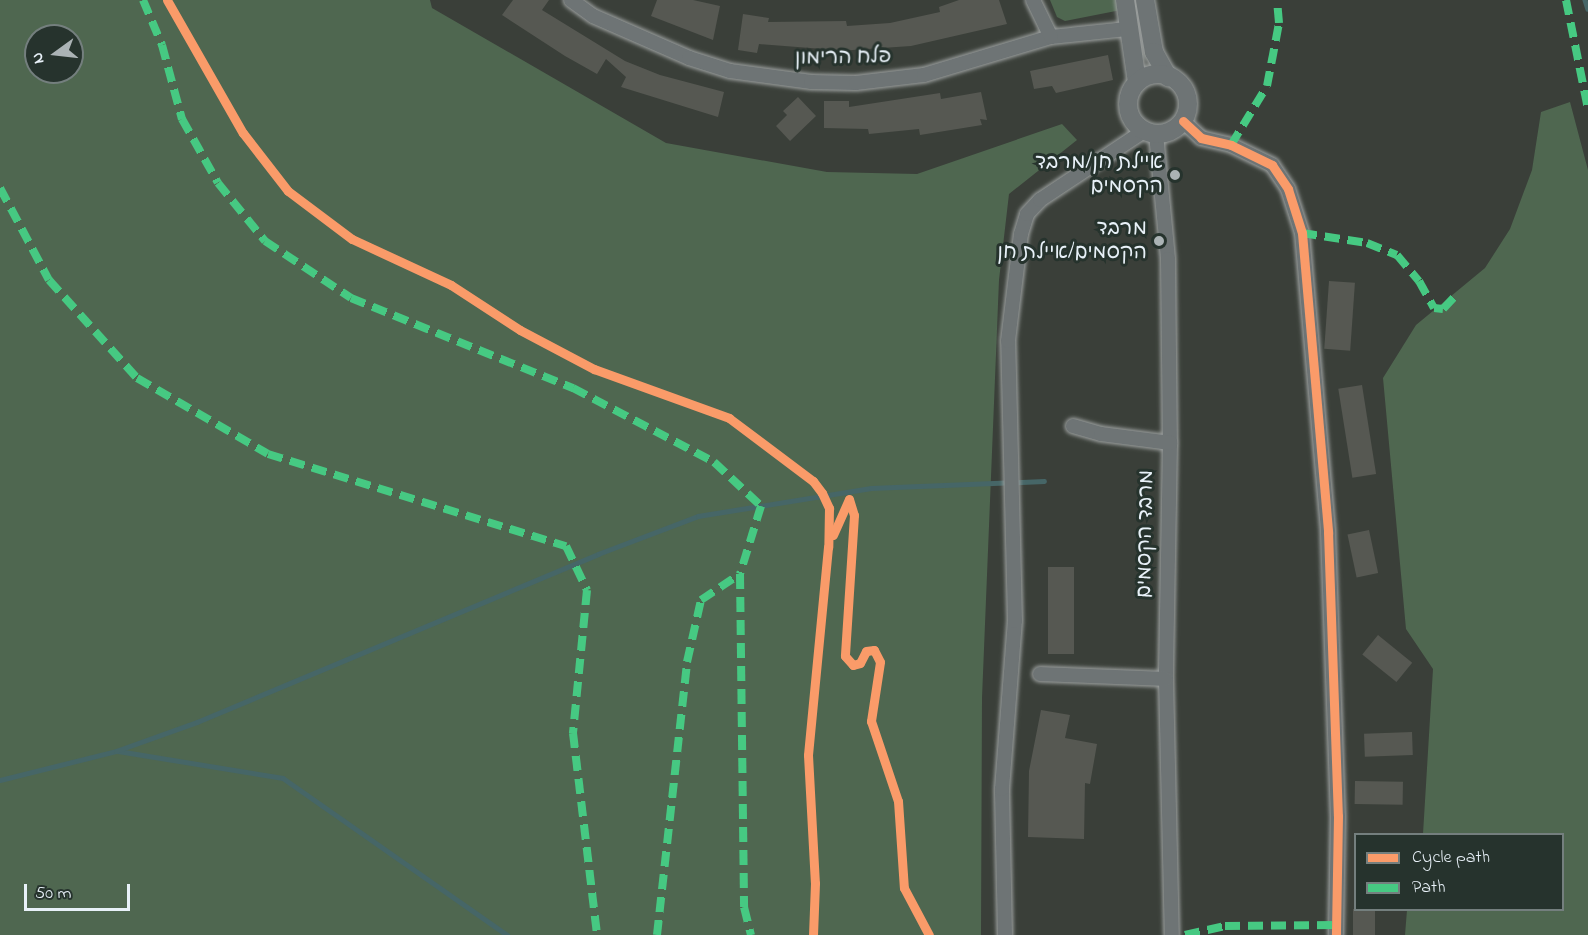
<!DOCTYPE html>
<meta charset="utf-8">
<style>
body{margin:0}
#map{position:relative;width:1588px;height:935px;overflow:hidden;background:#3a3f39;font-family:"Indie Flower","Playpen Sans Hebrew",sans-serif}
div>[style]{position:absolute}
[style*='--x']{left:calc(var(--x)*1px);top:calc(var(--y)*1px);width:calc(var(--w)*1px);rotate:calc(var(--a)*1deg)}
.green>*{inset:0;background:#4f6750}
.stream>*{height:4.5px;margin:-2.25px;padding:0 2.25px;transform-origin:2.25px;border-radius:2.25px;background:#466667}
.building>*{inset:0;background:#565852;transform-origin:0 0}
.roads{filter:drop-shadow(0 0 2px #9ca09f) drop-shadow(0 0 2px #9ca09f)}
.street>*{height:14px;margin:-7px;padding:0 7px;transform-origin:7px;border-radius:7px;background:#6e7475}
.secondary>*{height:18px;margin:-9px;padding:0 9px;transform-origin:9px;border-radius:9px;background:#6e7475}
.secondary>.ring{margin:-9px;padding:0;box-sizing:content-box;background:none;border:18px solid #6e7475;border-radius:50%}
.quiet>*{height:8px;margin-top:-4px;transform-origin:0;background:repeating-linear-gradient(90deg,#46c982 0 15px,transparent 0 23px)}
.cycleway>*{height:9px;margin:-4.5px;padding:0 4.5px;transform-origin:4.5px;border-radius:4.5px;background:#fa9b69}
.dots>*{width:16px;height:16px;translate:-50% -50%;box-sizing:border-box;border:3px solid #26332d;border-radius:50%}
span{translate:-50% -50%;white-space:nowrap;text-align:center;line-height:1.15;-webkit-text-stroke:6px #26332d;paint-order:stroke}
.street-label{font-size:21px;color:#e8f1f8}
.poi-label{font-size:21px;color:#e8f1f8}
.right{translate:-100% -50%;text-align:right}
.legend{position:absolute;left:1354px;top:833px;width:210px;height:78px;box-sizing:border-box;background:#26332d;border:2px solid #747f7e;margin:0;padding:8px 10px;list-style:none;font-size:18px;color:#e8f1f8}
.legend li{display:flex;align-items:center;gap:12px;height:30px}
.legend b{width:30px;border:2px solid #747f7e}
.north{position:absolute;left:24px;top:24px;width:60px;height:60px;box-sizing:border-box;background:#26332d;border:2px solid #747f7e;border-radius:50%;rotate:255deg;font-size:16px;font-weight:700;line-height:24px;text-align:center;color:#e8f1f8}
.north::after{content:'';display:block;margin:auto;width:21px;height:27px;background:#abb3b5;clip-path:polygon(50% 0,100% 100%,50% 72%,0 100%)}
.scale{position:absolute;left:24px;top:884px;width:106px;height:27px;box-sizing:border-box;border:3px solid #e8f1f8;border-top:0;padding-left:8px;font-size:18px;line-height:21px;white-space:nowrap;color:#e8f1f8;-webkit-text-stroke:4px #26332d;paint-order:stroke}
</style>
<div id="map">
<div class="green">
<i style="clip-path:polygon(evenodd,0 0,430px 0,432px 8px,666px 143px,827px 172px,917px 174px,1062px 124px,1077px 140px,1009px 194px,999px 280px,982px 698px,981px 935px,0 935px,0 0,36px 36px,72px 36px,72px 72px,36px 72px,36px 36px)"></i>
<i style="clip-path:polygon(1050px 0,1120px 0,1121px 10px,1065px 21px,1057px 17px)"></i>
<i style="clip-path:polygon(1570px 102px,1588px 170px,1588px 935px,1405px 935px,1407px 910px,1562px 910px,1562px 834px,1423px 834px,1433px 669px,1406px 629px,1383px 378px,1416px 325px,1485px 268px,1510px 229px,1532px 170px,1541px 112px)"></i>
</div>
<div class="stream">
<i style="--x:1585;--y:0;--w:9;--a:72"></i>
<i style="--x:118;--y:751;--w:167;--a:9.3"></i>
<i style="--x:283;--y:778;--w:274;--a:35"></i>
<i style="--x:0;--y:780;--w:120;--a:-14"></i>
<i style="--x:116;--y:751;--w:86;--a:-19.7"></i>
<i style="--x:197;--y:722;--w:435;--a:-22.7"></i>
<i style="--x:598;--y:554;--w:107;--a:-20.8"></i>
<i style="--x:698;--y:516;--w:175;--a:-9.2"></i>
<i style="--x:871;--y:488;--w:173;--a:-2.3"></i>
</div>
<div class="building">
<i style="clip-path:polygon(513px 0,549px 0,542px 10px,625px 61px,660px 75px,724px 92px,718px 117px,621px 87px,626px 77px,606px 59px,597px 74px,565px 56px,502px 15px)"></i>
<i style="clip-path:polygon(657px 0,693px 0,720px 6px,713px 40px,651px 16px)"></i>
<i style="clip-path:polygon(959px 0,999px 0,1007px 24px,911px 46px,823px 52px,823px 49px,759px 44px,757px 53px,738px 50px,743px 14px,769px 18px,768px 22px,846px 21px,847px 26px,890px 23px,940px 12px,939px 7px)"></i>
<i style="clip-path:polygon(1108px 55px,1113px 80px,1056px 93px,1052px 86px,1034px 89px,1030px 71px)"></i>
<i style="clip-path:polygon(981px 92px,987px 120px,980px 119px,982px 125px,920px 135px,919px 129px,869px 134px,868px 129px,824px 128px,824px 101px,849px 101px,849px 107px,940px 93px,941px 99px)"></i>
<i style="clip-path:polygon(798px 97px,816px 116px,790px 141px,776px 126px,787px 115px,783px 111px)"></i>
<i style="left:1329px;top:281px;width:26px;height:68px;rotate:4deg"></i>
<i style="left:1362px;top:385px;width:90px;height:24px;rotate:81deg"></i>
<i style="left:1369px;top:530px;width:44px;height:22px;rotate:78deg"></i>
<i style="left:1048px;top:567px;width:26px;height:87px"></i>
<i style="left:1378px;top:635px;width:44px;height:25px;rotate:39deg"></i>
<i style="clip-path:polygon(1041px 710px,1070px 715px,1065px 738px,1097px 744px,1090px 784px,1085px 783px,1084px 839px,1028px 837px,1029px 771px)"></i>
<i style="left:1412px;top:732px;width:23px;height:48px;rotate:88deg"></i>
<i style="left:1355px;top:781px;width:48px;height:23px;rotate:1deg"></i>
<i style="left:1353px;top:909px;width:22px;height:26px"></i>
</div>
<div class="roads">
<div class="street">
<i style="--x:571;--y:0;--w:27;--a:36"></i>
<i style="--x:593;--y:16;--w:105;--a:23.6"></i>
<i style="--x:689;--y:58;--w:43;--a:17.6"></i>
<i style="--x:730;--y:71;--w:82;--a:7.7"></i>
<i style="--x:811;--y:82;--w:45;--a:1.3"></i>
<i style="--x:856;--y:83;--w:68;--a:-6.7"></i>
<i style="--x:924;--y:75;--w:133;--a:-16.7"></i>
<i style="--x:1051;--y:37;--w:76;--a:-6"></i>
<i style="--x:1033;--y:0;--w:41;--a:64.1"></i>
<i style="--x:1183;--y:121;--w:25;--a:43"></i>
<i style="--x:1201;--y:138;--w:31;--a:13"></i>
<i style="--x:1231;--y:145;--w:46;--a:26"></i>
<i style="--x:1272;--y:165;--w:29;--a:56"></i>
<i style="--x:1288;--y:189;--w:46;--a:72.3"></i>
<i style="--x:1302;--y:233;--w:300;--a:85"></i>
<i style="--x:1328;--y:532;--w:284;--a:88"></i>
<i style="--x:1338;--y:816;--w:119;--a:91"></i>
<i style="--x:1156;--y:134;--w:126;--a:84.5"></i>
<i style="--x:1168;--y:259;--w:184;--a:89.4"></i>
<i style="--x:1170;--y:443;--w:236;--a:91"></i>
<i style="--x:1166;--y:679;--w:256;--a:88.7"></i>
<i style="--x:1073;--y:426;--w:29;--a:16"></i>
<i style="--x:1101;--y:434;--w:70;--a:7.4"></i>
<i style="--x:1040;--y:674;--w:126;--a:2.3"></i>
<i style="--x:1005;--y:935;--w:146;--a:-91.2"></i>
<i style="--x:1002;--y:789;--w:169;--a:-85.6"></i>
<i style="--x:1015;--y:621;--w:280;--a:-91.4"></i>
<i style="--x:1008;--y:341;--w:108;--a:-83.1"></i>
<i style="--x:1021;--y:234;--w:21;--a:-73"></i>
<i style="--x:1027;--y:214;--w:19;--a:-47"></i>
<i style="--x:1040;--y:200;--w:125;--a:-33.6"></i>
</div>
<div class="secondary">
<i style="--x:1125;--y:0;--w:83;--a:81.7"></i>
<i style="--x:1145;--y:0;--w:53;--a:80.2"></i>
<i style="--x:1154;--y:52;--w:29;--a:61"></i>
<i class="ring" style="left:1128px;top:74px;width:42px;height:42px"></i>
</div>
</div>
<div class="quiet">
<i style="--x:143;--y:0;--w:49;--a:67.1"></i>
<i style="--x:162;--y:45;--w:77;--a:74.9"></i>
<i style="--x:182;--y:119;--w:73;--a:60.6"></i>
<i style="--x:218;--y:183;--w:75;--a:51"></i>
<i style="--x:265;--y:241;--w:103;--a:33.5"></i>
<i style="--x:351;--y:298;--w:240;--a:22.1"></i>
<i style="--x:573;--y:388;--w:159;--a:27.7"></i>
<i style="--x:714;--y:462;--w:64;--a:43.1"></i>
<i style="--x:761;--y:506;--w:71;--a:107.2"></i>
<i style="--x:1566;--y:0;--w:111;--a:78.6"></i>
<i style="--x:1231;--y:145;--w:69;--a:-58.6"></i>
<i style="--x:1267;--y:86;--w:64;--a:-79.2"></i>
<i style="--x:1279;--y:23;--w:23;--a:-95"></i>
<i style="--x:0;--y:188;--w:104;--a:62"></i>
<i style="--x:49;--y:280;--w:132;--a:48.1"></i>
<i style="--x:137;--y:378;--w:151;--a:30.1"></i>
<i style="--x:268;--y:454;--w:312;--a:17.2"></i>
<i style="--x:566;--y:546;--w:49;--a:64.5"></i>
<i style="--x:587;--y:590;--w:144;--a:95.6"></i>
<i style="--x:573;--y:733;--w:203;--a:83.2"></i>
<i style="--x:1302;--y:233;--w:66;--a:8.7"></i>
<i style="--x:1367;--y:243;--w:32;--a:22"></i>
<i style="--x:1397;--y:255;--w:34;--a:50"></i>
<i style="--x:1419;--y:281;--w:31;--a:61"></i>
<i style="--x:1434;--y:308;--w:9;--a:6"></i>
<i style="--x:1443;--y:309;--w:22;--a:-47"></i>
<i style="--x:657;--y:935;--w:275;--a:-83.7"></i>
<i style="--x:687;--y:662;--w:64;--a:-77.3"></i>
<i style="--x:701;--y:600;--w:47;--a:-33.7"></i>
<i style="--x:740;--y:574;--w:333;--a:89.3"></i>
<i style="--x:744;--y:907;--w:29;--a:76"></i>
<i style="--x:1185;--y:935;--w:41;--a:-12.7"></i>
<i style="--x:1225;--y:926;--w:112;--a:-0.5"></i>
</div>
<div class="cycleway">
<i style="--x:167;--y:0;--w:153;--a:60.3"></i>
<i style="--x:243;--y:133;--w:73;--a:52.2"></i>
<i style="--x:288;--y:191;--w:80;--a:36.9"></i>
<i style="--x:352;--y:239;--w:109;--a:24.9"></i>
<i style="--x:451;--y:285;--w:82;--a:33.1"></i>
<i style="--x:520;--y:330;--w:84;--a:27.8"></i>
<i style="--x:594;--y:369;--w:144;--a:19.9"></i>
<i style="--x:729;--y:418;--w:105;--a:36.9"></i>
<i style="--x:813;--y:481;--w:15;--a:53"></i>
<i style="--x:822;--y:493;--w:17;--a:65"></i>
<i style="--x:829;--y:508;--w:39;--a:91"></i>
<i style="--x:828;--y:547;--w:209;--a:95.5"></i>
<i style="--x:808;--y:755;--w:128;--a:86.9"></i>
<i style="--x:815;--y:883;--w:52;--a:92.2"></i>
<i style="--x:1183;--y:121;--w:25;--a:43"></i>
<i style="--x:1201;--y:138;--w:31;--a:13"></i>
<i style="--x:1231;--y:145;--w:46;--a:26"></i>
<i style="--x:1272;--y:165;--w:29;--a:56"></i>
<i style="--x:1288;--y:189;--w:46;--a:72.3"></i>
<i style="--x:1302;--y:233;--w:300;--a:85"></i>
<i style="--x:1328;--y:532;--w:284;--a:88"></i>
<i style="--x:1338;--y:816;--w:119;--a:91"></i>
<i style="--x:833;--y:535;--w:39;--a:-66"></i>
<i style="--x:849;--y:499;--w:17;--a:73"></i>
<i style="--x:854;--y:515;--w:141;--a:93.7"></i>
<i style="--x:845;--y:656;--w:12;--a:48"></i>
<i style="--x:853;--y:665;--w:7;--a:-16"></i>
<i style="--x:860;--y:663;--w:13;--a:-63"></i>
<i style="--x:866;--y:651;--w:8;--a:-7"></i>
<i style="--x:874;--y:650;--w:13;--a:63"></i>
<i style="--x:880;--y:662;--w:60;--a:98.7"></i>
<i style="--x:871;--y:721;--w:84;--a:71.4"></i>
<i style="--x:898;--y:801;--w:87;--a:86.1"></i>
<i style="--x:904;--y:888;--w:53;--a:62"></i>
</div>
<div class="dots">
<i style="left:1175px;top:175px;background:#abb3b5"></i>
<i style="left:1159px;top:241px;background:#abb3b5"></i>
</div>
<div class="street-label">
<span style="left:843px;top:58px;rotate:-1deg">פלח הרימון</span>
<span style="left:1146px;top:534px;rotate:-89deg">מרבד הקסמים</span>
</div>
<div class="poi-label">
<span class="right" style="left:1163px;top:175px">איילת חן/מרבד<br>הקסמים</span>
<span class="right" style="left:1147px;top:241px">מרבד<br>הקסמים/איילת חן</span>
</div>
<ul class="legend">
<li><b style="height:8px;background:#fa9b69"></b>Cycle path</li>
<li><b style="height:8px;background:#46c982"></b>Path</li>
</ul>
<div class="north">N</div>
<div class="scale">50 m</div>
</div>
